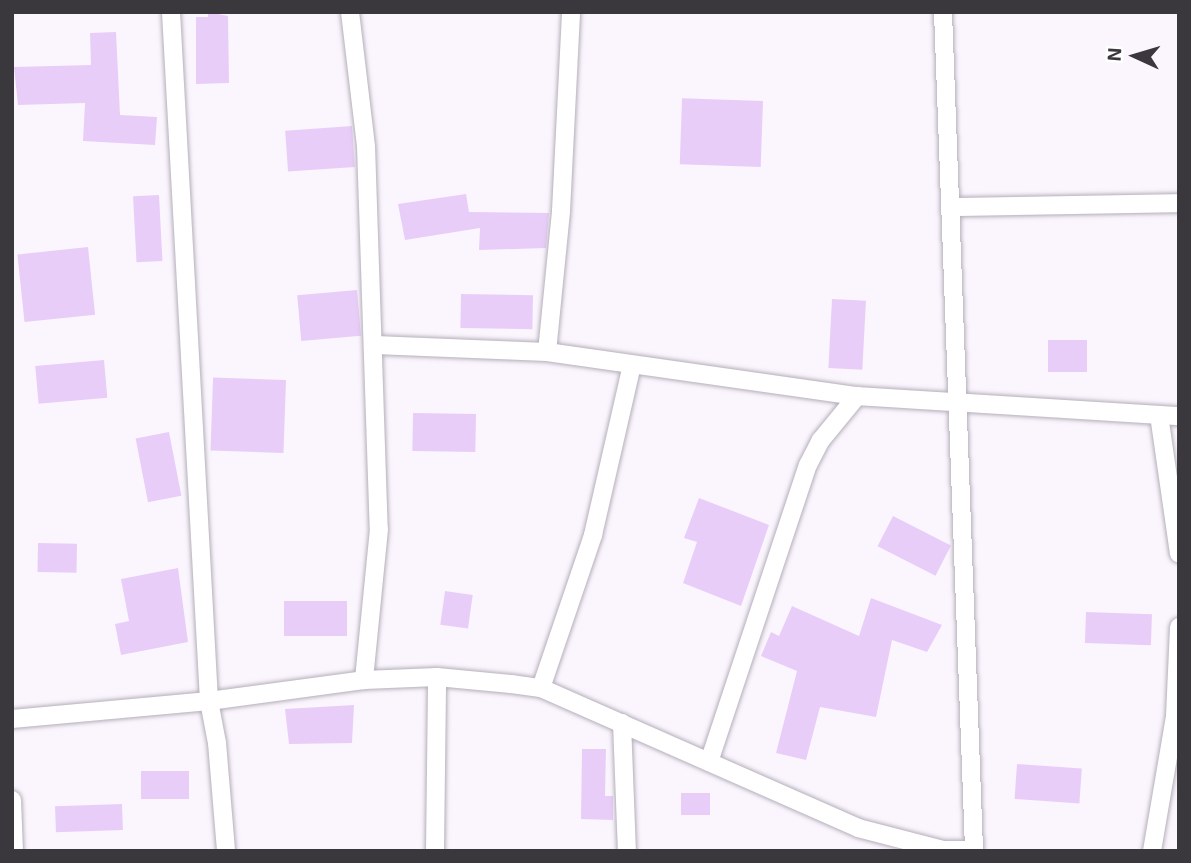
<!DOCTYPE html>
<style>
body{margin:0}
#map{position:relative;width:1191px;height:863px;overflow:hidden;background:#fbf6fe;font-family:"Exo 2",sans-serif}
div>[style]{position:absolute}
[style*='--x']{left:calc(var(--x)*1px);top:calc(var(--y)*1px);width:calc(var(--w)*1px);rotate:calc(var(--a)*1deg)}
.building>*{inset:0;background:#e8cdf9;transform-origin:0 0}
.roads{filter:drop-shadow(0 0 2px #b5aeba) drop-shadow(0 0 2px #b5aeba)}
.minor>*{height:18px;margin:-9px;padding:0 9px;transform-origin:9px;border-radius:9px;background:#fff}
span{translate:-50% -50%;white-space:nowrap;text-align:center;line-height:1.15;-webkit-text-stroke:6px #fff;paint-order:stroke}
.frame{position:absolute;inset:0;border:14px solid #3b383d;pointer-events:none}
.north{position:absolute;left:1100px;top:21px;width:70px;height:70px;-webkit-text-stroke:5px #fff;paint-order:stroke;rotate:274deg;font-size:19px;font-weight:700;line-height:28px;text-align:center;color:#3b383d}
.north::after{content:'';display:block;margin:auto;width:24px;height:32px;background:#3b383d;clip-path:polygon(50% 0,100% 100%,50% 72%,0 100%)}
</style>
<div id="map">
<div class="building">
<i style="clip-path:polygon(208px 12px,228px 16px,229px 83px,196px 84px,196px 17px,208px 17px)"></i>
<i style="clip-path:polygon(116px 32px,120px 115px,157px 117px,155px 145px,83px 141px,85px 103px,18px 105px,14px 67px,91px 65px,90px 33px)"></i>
<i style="left:763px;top:101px;width:66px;height:81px;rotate:92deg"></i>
<i style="left:352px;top:126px;width:41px;height:67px;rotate:86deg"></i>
<i style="clip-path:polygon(466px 194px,469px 212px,549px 213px,546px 248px,479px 250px,480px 228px,405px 240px,398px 204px)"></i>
<i style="left:159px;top:195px;width:66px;height:26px;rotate:87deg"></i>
<i style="left:88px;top:247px;width:68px;height:71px;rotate:84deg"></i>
<i style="left:357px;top:290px;width:46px;height:60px;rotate:85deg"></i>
<i style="left:461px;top:294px;width:72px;height:34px;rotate:1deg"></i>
<i style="left:832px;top:299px;width:34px;height:69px;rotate:3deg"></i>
<i style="left:1048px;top:340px;width:39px;height:32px"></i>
<i style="left:104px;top:360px;width:38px;height:69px;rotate:85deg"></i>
<i style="left:286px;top:380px;width:73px;height:73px;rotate:92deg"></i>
<i style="left:413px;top:413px;width:63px;height:38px;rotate:1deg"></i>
<i style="left:169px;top:432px;width:65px;height:34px;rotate:79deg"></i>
<i style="clip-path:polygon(699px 498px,769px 525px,741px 606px,683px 583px,697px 542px,684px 538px)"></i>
<i style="left:893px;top:516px;width:65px;height:34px;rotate:27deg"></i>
<i style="left:38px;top:543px;width:39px;height:29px;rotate:1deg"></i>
<i style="clip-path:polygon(178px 568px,188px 642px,121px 655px,115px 624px,129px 621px,121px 579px)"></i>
<i style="left:445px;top:591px;width:28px;height:34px;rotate:8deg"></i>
<i style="clip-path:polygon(871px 598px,942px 625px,927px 652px,892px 640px,876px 717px,820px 707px,806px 760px,776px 753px,797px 671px,761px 656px,771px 632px,779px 636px,792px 606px,859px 636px)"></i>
<i style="left:347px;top:601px;width:35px;height:63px;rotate:90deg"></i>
<i style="left:1086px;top:612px;width:66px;height:31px;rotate:2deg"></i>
<i style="clip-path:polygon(354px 705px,352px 743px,289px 744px,285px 709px)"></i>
<i style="clip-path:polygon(582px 749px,606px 749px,605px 796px,613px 796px,613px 820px,581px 819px)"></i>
<i style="left:1017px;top:764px;width:65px;height:35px;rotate:4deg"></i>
<i style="left:141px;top:771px;width:48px;height:28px"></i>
<i style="left:681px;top:793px;width:29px;height:22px"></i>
<i style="left:122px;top:804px;width:26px;height:67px;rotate:88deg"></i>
</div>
<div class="roads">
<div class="minor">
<i style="--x:171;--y:12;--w:690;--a:86.84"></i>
<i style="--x:209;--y:701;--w:43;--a:79.2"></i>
<i style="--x:217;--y:743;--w:108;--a:85.2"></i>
<i style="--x:350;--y:12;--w:135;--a:83.2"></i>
<i style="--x:366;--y:146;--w:383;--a:88.1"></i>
<i style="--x:379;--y:529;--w:152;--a:95.7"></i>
<i style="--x:943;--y:12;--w:840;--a:87.88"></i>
<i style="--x:953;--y:207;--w:226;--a:-1"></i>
<i style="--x:375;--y:345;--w:172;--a:2.3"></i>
<i style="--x:547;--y:352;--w:313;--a:8.1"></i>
<i style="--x:857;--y:396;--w:323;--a:3.6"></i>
<i style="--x:547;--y:352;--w:142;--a:-84.3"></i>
<i style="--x:561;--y:211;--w:199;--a:-87.1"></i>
<i style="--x:1159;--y:415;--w:140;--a:81.8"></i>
<i style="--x:541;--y:688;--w:162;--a:-71.2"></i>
<i style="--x:593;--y:535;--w:174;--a:-77.1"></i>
<i style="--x:12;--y:719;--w:198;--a:-5.2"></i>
<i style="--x:209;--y:701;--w:156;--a:-7.7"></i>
<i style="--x:364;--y:680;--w:73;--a:-2.4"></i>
<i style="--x:437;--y:677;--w:74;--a:5.4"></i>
<i style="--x:511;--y:684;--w:30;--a:8"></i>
<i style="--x:541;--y:688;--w:347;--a:23.8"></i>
<i style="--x:858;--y:828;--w:88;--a:14.5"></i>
<i style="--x:943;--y:850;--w:31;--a:0"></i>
<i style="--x:622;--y:723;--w:128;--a:87.8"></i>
<i style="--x:709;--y:762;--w:313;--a:-71.6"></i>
<i style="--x:808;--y:465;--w:28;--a:-63"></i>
<i style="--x:821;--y:440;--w:57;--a:-50.7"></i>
<i style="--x:12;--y:800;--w:51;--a:87.8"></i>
<i style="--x:435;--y:851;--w:174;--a:-89.3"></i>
<i style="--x:1152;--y:851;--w:137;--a:-80.3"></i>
<i style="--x:1175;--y:716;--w:89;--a:-87.4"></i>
</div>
</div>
<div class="frame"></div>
<div class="north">N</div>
</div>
